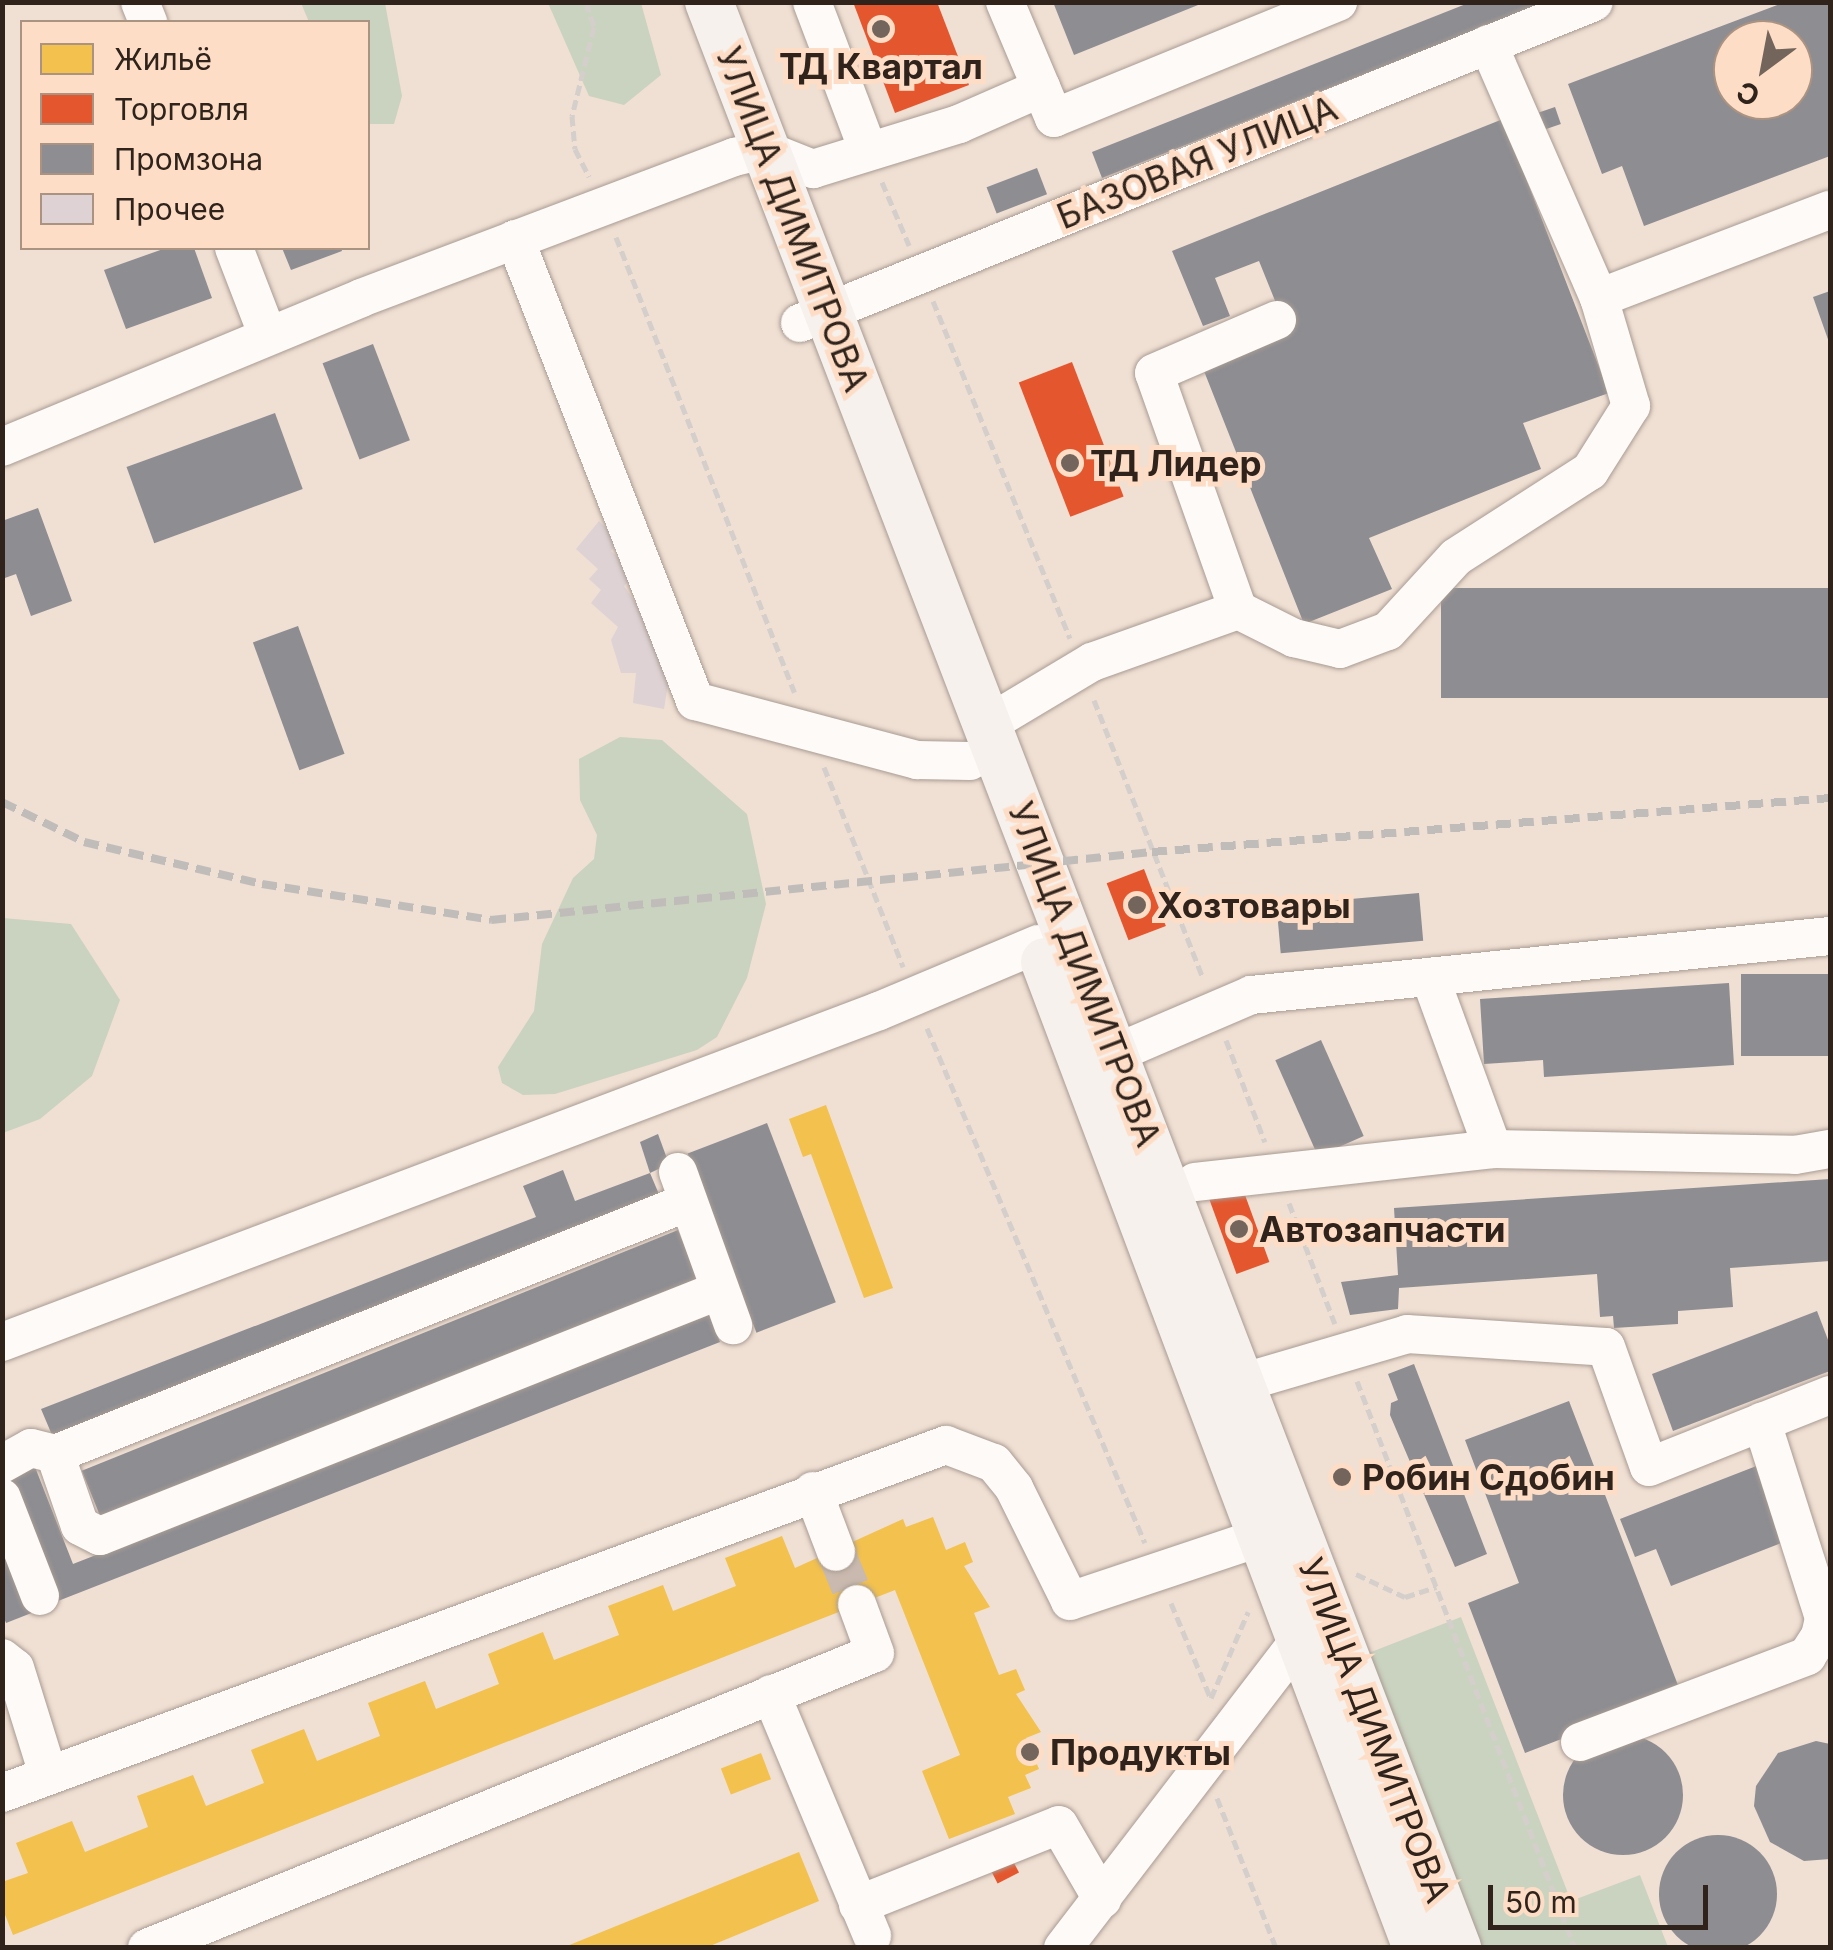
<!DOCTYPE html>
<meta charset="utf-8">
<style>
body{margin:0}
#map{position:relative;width:1833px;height:1950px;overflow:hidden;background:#f0dfd3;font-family:Inter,sans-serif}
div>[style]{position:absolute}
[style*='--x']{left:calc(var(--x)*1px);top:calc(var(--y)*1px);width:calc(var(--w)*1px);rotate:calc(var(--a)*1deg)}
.green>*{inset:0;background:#cad3c0}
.homes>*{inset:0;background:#f2c14e;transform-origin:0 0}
.shops>*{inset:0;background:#e4572e;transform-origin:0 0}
.industry>*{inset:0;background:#8d8d92;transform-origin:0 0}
.round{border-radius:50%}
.building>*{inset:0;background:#ded2d4}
.minor-tunnel>*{height:38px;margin-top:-19px;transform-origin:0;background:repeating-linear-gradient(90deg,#c9b9ae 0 38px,transparent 0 57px)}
.path>*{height:5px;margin-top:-2.5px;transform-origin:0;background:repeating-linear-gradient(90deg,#d4cfcb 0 10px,transparent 0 15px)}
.roads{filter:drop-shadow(0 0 2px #a99c93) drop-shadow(0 0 2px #a99c93)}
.minor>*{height:38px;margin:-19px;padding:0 19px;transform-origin:19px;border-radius:19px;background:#fdfaf8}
.major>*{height:48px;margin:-24px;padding:0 24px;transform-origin:24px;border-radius:24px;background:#f6f1ec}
.rail>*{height:8px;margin-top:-4px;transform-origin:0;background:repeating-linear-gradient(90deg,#c0bcba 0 15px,transparent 0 23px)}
.dots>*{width:28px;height:28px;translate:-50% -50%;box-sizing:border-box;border:5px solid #fdddc6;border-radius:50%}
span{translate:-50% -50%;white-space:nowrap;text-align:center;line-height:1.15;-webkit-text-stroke:10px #fdddc6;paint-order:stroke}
.poi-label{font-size:35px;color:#2f231b;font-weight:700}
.left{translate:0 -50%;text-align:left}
.street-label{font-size:35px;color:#2f231b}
.frame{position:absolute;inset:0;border:5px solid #2f231b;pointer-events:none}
.legend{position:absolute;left:20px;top:20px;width:350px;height:230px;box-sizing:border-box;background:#fdddc6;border:2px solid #ab9382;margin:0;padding:12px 18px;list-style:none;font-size:30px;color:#2f231b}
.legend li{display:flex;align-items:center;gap:20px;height:50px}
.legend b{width:50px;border:2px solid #ab9382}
.north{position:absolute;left:1713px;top:20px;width:100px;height:100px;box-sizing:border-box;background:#fdddc6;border:2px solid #ab9382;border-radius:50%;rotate:212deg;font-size:28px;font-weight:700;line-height:40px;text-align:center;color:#2f231b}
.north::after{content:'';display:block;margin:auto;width:35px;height:45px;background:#73655b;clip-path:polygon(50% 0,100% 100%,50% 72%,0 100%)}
.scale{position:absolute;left:1488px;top:1885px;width:220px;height:45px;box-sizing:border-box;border:5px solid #2f231b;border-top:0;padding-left:12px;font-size:30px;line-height:35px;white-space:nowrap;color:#2f231b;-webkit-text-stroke:8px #fdddc6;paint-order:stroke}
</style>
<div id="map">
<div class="green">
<i style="clip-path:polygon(301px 3px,385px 3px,402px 96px,394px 124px,368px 124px,368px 22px,309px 22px)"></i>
<i style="clip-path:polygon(548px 3px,641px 3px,661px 75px,624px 105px,589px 96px)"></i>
<i style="clip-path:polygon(620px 737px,662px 740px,747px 814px,766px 904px,747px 978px,717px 1037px,697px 1050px,555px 1094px,523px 1095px,502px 1083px,498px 1067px,534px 1011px,542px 944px,573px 878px,594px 859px,597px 835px,580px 800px,579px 759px)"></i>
<i style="clip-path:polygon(3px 918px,71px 924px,120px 1000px,92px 1076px,40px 1119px,3px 1133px)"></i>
<i style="clip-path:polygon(1461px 1617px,1571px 1901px,1640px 1875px,1668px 1947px,1480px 1947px,1366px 1654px)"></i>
</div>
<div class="homes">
<i style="clip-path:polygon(826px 1105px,893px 1288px,864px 1298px,811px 1154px,803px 1157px,789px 1119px)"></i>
<i style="clip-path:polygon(933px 1517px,946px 1550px,965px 1542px,973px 1562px,964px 1566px,990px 1607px,974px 1613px,999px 1675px,1016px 1669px,1025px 1690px,1016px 1694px,1041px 1732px,1026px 1738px,1039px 1769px,1025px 1775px,1031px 1788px,1008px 1797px,1015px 1814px,949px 1839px,922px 1771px,960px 1755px,895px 1590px,13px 1935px,2px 1907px,2px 1882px,28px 1873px,16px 1843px,72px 1821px,85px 1852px,148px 1827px,137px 1796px,193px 1775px,206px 1806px,264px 1783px,251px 1750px,304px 1729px,317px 1761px,380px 1736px,368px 1703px,425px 1681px,436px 1709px,499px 1684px,488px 1654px,543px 1632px,554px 1660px,619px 1635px,608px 1606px,663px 1585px,673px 1611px,736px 1586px,725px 1558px,782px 1536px,795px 1568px,903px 1519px,906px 1527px)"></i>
<i style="left:761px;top:1753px;width:28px;height:43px;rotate:69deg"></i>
<i style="clip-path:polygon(799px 1852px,819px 1901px,705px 1948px,562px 1948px)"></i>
</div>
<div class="shops">
<i style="clip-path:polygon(853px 2px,937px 2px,969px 85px,895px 113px)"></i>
<i style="left:1072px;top:362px;width:144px;height:57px;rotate:69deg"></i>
<i style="left:1144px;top:869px;width:61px;height:40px;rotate:69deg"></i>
<i style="left:1241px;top:1184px;width:83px;height:35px;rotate:70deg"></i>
<i style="left:1009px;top:1853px;width:22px;height:24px;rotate:63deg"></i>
</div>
<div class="industry">
<i style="clip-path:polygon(1053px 2px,1203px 2px,1203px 3px,1074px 55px)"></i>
<i style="clip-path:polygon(1471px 2px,1547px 2px,1102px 178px,1092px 152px)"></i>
<i style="clip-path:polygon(evenodd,1785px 2px,1830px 2px,1830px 156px,1644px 226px,1622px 166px,1602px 174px,1568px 84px,1785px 2px,1733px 40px,1793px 40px,1793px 100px,1733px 100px,1733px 40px)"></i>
<i style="left:1555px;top:107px;width:18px;height:17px;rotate:71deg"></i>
<i style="clip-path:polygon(1503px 119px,1609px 393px,1523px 423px,1541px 469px,1369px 538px,1392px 589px,1304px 624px,1202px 366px,1288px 333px,1259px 261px,1215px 278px,1230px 316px,1203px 326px,1172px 251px)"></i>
<i style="left:1037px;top:168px;width:28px;height:54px;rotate:69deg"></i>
<i style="clip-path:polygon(166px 248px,194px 248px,212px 298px,126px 329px,104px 270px)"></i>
<i style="clip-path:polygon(282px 248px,341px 248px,342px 251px,291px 270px)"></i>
<i style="clip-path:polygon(1830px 291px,1830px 345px,1813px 297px)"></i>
<i style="left:373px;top:344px;width:103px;height:54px;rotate:69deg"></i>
<i style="left:275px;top:413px;width:81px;height:158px;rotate:70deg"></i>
<i style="clip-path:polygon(38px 508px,72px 601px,31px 616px,16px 574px,2px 579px,2px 521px)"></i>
<i style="left:1830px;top:588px;width:110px;height:389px;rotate:90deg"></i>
<i style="left:298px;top:626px;width:136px;height:48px;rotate:70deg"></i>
<i style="left:1419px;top:893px;width:48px;height:143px;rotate:85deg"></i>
<i style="left:1830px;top:974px;width:82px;height:89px;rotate:90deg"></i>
<i style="clip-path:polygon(1729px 983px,1734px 1065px,1544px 1077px,1543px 1060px,1484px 1064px,1480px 999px)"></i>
<i style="left:1321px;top:1040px;width:105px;height:50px;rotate:66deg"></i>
<i style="left:767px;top:1123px;width:192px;height:85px;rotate:69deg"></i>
<i style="clip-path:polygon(658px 1134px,669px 1164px,650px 1173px,640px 1142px)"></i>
<i style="clip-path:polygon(563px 1170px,575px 1201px,650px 1173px,661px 1199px,52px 1435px,41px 1409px,536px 1217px,523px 1186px)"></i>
<i style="clip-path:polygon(1830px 1179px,1830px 1261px,1730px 1268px,1733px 1307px,1678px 1311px,1678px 1324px,1614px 1328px,1613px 1316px,1600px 1317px,1597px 1274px,1399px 1288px,1398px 1309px,1350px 1315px,1341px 1282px,1398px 1275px,1394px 1208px)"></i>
<i style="left:678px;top:1230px;width:57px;height:643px;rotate:68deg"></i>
<i style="clip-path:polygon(1817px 1311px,1830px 1345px,1830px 1371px,1673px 1431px,1652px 1374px)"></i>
<i style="clip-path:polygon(709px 1315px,720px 1342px,58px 1601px,8px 1477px,35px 1467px,73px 1564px)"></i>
<i style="clip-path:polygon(1414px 1364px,1487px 1554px,1455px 1567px,1390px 1415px,1391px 1403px,1398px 1400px,1388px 1374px)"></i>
<i style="clip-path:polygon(1569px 1401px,1681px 1693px,1525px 1753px,1468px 1603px,1519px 1583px,1465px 1440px)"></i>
<i style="clip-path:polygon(1759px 1465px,1789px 1540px,1671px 1586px,1656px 1549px,1635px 1557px,1620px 1519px)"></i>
<i style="clip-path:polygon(2px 1528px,34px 1612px,6px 1623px,2px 1613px)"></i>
<i class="round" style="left:1563px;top:1735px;width:120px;height:120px"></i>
<i style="clip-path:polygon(1816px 1741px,1830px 1744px,1830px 1859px,1804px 1861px,1770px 1842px,1754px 1806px,1756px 1786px,1778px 1753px)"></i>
<i class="round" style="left:1659px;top:1835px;width:118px;height:118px"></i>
</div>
<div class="building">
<i style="clip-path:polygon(599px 521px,619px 541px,611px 551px,635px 574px,624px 586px,663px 643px,669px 678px,664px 709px,633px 703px,636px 673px,621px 673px,611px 640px,618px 627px,591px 603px,601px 590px,589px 579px,598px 569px,576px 549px)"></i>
</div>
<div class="minor-tunnel">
<i style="--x:836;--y:1552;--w:56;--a:68"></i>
</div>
<div class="path">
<i style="--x:586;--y:2;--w:26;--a:72"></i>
<i style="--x:594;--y:27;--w:92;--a:103.9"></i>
<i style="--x:572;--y:116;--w:33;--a:85"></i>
<i style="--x:575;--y:149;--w:31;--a:63"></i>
<i style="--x:882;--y:182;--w:69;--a:66.8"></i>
<i style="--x:616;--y:237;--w:489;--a:68.6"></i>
<i style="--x:933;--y:301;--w:364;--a:67.9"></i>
<i style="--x:1094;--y:700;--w:299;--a:68.6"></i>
<i style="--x:824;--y:767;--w:215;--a:68.4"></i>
<i style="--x:927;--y:1028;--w:559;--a:67.06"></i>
<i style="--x:1226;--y:1040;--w:109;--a:69.1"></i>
<i style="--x:1289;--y:1203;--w:129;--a:69.2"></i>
<i style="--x:1357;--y:1381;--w:607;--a:68.97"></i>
<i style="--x:1356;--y:1574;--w:54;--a:25.1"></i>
<i style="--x:1405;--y:1597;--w:33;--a:-18"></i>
<i style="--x:1171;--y:1603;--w:104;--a:67.4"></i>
<i style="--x:1211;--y:1698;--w:94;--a:-66.7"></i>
<i style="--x:1217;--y:1798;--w:161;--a:68.5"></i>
</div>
<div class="roads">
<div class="minor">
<i style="--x:140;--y:2;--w:22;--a:68"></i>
<i style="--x:812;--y:2;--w:158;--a:69.3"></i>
<i style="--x:1005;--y:2;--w:126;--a:67.1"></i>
<i style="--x:1054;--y:118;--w:307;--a:-22.2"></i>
<i style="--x:515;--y:239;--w:496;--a:68.7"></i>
<i style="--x:695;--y:701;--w:230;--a:14.9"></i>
<i style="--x:917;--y:760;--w:53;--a:1.1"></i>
<i style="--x:234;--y:248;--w:94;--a:68.9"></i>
<i style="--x:1599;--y:298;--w:247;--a:-20.9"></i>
<i style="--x:800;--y:323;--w:856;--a:-22.01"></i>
<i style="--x:2;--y:447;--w:389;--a:-22.5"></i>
<i style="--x:361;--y:298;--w:399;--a:-20.7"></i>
<i style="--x:734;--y:157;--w:32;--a:-13"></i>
<i style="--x:765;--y:150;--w:52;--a:21.6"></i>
<i style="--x:813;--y:169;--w:153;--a:-17.1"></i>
<i style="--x:959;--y:124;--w:90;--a:-23.7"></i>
<i style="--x:1238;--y:610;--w:63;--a:26.6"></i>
<i style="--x:1294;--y:638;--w:47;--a:13.4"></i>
<i style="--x:1340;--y:649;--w:51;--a:-20.6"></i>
<i style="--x:1388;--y:631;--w:100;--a:-47.4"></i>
<i style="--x:1456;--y:557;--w:159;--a:-32.7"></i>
<i style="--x:1590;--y:471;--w:77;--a:-57.8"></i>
<i style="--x:1631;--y:406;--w:113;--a:-106.5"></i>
<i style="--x:1599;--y:298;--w:277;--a:-113.6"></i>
<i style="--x:990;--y:723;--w:119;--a:-30.9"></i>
<i style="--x:1092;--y:662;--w:155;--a:-19.6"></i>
<i style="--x:1238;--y:610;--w:251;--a:-109.5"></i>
<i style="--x:1154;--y:373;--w:134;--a:-23.3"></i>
<i style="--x:1430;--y:977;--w:183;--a:69.9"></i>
<i style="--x:1116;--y:1053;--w:147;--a:-23.2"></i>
<i style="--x:1251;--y:995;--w:582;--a:-5.82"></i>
<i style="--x:678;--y:1172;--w:163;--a:70.2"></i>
<i style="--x:1195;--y:1182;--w:300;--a:-6.3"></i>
<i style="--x:1493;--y:1149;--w:302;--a:1.1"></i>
<i style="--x:1795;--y:1155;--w:36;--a:-10"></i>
<i style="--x:2;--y:1342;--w:937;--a:-20.68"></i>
<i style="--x:879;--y:1011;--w:173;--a:-22.8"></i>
<i style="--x:1241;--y:1383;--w:173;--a:-16.4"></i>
<i style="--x:1407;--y:1334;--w:199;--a:3.7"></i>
<i style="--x:1606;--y:1347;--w:127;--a:70.3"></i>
<i style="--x:1649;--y:1467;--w:195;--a:-21.7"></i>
<i style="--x:55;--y:1454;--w:76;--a:70.9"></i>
<i style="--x:80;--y:1526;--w:22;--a:27"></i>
<i style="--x:100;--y:1536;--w:667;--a:-21.64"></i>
<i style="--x:2;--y:1464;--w:33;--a:-29"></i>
<i style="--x:31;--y:1448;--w:25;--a:14"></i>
<i style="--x:55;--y:1454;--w:681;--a:-21.71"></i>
<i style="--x:813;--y:1491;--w:65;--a:69.3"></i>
<i style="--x:2;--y:1498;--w:105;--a:68.8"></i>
<i style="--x:2;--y:1658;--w:16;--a:38"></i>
<i style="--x:15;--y:1668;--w:111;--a:72.7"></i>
<i style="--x:771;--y:1694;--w:262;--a:67.3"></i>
<i style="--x:1580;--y:1742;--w:243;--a:-20.7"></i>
<i style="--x:1807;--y:1656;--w:24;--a:-57"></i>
<i style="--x:1820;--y:1636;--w:18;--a:-77"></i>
<i style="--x:1824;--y:1618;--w:206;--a:-107.6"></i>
<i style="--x:2;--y:1793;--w:1006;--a:-20.24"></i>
<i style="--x:946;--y:1445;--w:51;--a:20.6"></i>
<i style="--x:994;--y:1463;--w:32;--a:51"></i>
<i style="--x:1014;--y:1488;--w:126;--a:63.6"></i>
<i style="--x:1070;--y:1601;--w:205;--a:-18.5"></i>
<i style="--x:858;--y:1905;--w:216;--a:-21.7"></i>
<i style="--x:1059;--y:1825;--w:86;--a:59.8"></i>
<i style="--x:147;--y:1948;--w:785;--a:-22.06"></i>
<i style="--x:875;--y:1653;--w:52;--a:-110.2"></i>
<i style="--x:1063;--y:1948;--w:392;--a:-52.5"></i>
</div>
<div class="major">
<i style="--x:709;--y:2;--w:2085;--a:68.97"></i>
<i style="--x:1045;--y:962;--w:1054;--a:69.33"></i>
</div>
</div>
<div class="rail">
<i style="--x:2;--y:802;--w:91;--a:26"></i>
<i style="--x:84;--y:842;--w:183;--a:13.3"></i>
<i style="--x:262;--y:884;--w:232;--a:8.9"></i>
<i style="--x:491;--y:920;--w:664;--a:-5.87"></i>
<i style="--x:1152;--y:852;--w:680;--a:-4.55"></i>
</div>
<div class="dots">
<i style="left:881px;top:29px;background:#73655b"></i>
<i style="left:1070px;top:463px;background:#73655b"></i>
<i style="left:1137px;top:905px;background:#73655b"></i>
<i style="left:1239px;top:1229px;background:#73655b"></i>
<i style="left:1342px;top:1477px;background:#73655b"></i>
<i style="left:1030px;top:1752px;background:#73655b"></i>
</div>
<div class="poi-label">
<span style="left:881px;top:66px">ТД Квартал</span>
<span class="left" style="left:1090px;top:463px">ТД Лидер</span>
<span class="left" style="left:1157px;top:905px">Хозтовары</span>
<span class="left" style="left:1259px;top:1229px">Автозапчасти</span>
<span class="left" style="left:1362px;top:1477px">Робин Сдобин</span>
<span class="left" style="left:1050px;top:1752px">Продукты</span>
</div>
<div class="street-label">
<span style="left:1197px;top:162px;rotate:-22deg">БАЗОВАЯ УЛИЦА</span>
<span style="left:793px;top:219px;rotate:69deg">УЛИЦА ДИМИТРОВА</span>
<span style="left:1085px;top:974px;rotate:69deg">УЛИЦА ДИМИТРОВА</span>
<span style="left:1375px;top:1730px;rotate:69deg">УЛИЦА ДИМИТРОВА</span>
</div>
<div class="frame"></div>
<ul class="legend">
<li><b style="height:28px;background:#f2c14e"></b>Жильё</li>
<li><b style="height:28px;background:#e4572e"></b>Торговля</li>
<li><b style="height:28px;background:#8d8d92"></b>Промзона</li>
<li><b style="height:28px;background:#ded2d4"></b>Прочее</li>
</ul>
<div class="north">С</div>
<div class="scale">50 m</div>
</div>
